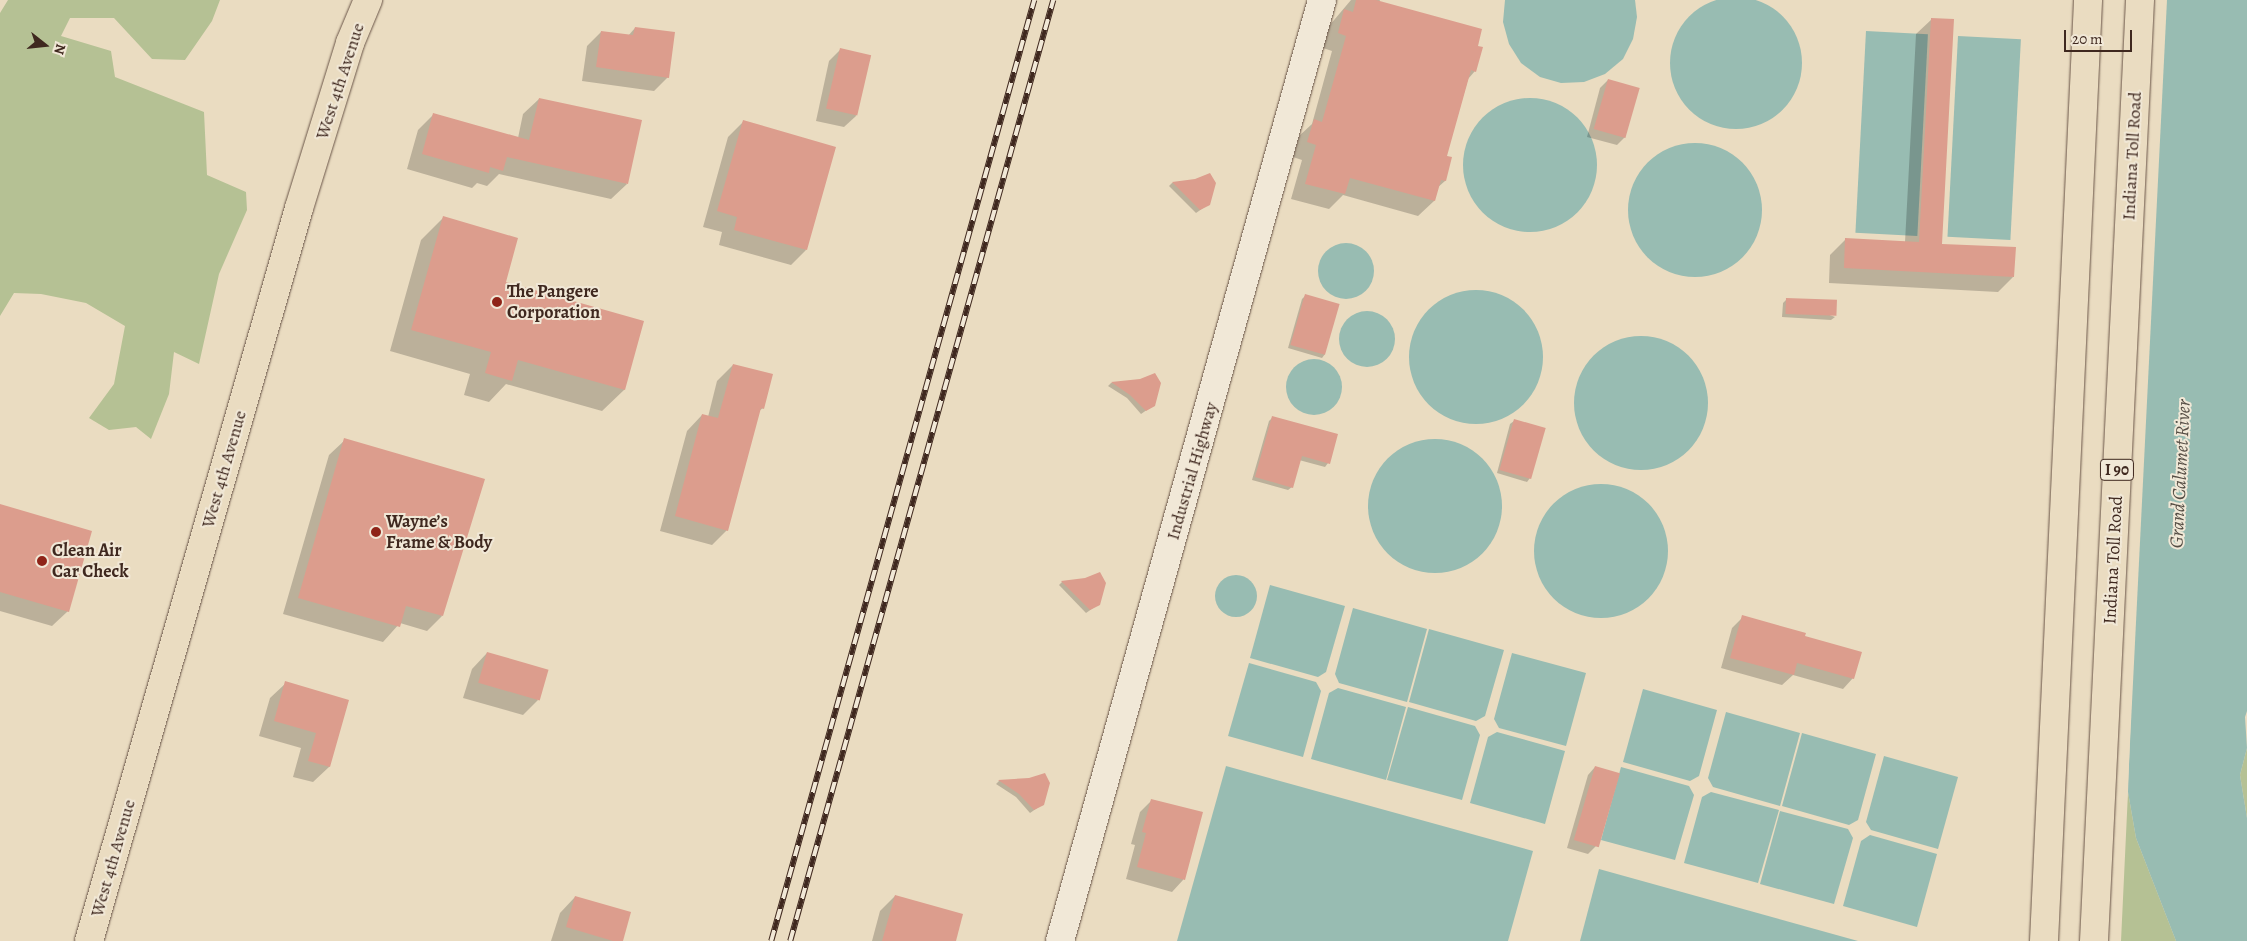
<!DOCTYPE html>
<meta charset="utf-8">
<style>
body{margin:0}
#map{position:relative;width:2247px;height:941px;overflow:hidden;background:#eadcc1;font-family:Alegreya,serif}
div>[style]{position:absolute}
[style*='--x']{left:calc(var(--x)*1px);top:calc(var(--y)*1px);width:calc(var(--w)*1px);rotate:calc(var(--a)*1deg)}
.green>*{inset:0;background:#b5c194}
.water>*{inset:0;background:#98bcb2;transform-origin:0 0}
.round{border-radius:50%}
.pier>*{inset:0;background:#eadcc1}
.shadow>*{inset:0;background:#0003}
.building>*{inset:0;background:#dc9d8d;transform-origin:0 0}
.roads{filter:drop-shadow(0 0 1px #6a5548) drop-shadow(0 0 1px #6a5548)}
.minor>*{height:28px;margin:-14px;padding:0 14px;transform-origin:14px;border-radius:14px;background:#f1e8d7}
.major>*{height:28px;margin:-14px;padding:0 14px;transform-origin:14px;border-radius:14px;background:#eadcc1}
.highway>*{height:28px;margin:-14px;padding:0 14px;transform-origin:14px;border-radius:14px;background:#eadcc1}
.rail>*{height:5.5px;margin-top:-2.75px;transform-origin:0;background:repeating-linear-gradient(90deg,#f1e8d7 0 11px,#3f281f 0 22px);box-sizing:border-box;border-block:1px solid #3f281f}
.dots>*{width:14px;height:14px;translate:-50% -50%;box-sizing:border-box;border:2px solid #f1e8d7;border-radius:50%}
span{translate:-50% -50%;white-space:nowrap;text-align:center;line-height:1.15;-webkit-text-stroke:4px #f1e8d7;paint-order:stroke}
.shield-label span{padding:1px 4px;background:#f1e8d7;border:1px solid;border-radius:4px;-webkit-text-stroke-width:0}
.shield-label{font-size:16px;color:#3f281f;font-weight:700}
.street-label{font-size:18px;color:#3f281f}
.poi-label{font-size:18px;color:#3f281f;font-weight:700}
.left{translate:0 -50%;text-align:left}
.water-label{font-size:19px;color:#554d44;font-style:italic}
.north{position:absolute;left:20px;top:20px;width:50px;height:50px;-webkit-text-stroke:4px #f1e8d7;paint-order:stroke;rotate:106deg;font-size:14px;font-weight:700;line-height:20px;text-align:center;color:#3f281f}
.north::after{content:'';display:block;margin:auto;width:18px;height:22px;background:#3f281f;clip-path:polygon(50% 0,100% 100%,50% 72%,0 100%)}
.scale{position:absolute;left:2064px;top:30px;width:68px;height:22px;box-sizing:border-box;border:2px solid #3f281f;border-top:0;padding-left:6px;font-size:15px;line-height:18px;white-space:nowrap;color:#3f281f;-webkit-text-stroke:4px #f1e8d7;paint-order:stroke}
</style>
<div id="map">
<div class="green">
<i style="clip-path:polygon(8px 0,220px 0,212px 21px,185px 60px,152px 59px,114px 18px,70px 18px,61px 36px,111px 51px,115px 77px,204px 112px,207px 175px,246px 192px,247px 210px,219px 274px,199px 364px,174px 352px,169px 394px,151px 439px,136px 427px,109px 430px,89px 418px,114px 384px,125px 326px,86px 303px,41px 294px,14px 293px,0 316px,0 13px)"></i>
<i style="clip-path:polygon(2247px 748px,2247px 818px,2240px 775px)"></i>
<i style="clip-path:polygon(2128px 792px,2136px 838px,2176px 941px,2121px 941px)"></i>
</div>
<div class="water">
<i class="round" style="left:1670px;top:-3px;width:132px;height:132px"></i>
<i style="clip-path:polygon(1505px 0,1635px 0,1637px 17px,1633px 39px,1623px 59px,1605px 74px,1584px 82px,1561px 83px,1540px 77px,1521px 63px,1509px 44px,1503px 22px)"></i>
<i style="clip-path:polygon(2157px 0,2247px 0,2247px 711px,2245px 717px,2247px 748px,2240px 775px,2247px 818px,2247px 941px,2176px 941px,2136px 838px,2128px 792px)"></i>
<i style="left:1866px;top:31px;width:62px;height:202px;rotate:3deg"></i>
<i style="left:1958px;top:36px;width:63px;height:201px;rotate:3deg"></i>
<i class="round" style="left:1463px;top:98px;width:134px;height:134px"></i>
<i class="round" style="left:1628px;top:143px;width:134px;height:134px"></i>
<i class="round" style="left:1318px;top:243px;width:56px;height:56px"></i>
<i class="round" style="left:1409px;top:290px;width:134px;height:134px"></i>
<i class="round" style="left:1339px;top:311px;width:56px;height:56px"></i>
<i class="round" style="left:1574px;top:336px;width:134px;height:134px"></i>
<i class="round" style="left:1286px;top:359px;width:56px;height:56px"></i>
<i class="round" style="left:1368px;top:439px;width:134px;height:134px"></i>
<i class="round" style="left:1534px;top:484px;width:134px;height:134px"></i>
<i class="round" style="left:1215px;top:575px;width:42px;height:42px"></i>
<i style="clip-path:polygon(1270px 585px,1345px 606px,1326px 672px,1318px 677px,1250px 658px)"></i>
<i style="clip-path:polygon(1353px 608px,1427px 629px,1407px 702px,1339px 683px,1335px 674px)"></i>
<i style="clip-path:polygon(1429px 629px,1504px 650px,1485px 716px,1476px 721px,1409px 702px)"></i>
<i style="clip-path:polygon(1512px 653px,1586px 673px,1566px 746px,1499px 728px,1494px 719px)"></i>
<i style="clip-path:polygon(1249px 663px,1316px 682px,1321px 691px,1303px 757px,1228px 736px)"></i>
<i style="clip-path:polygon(1338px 688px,1406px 707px,1386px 780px,1311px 759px,1329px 693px)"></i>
<i style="clip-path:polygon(1643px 689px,1717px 710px,1699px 776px,1690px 781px,1623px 762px)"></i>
<i style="clip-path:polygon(1408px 707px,1475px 726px,1480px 735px,1462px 800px,1387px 780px)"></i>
<i style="clip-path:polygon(1726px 712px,1800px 733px,1780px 806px,1713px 787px,1708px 778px)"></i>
<i style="clip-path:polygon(1497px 732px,1565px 751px,1545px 824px,1470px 803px,1488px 737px)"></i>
<i style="clip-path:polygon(1802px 733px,1876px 754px,1858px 820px,1849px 825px,1782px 806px)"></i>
<i style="clip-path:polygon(1884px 756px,1958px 777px,1938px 849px,1871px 830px,1866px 822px)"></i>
<i style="clip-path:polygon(1226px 766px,1533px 851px,1508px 941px,1177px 941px)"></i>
<i style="clip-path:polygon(1621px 767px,1689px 786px,1694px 795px,1675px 860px,1601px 840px)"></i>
<i style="clip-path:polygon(1711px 792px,1779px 810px,1758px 883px,1684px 863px,1702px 797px)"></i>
<i style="clip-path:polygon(1780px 811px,1848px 829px,1853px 838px,1834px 904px,1760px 884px)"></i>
<i style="clip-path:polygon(1870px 835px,1937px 854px,1917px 927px,1843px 906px,1861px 841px)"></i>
<i style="clip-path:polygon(1599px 869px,1858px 941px,1580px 941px)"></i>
</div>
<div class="pier">
<i style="clip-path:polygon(2154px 0,2167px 0,2127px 803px,2117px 742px,2141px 221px)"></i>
</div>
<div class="shadow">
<i style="clip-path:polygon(1351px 0,1380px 0,1379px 2px,1477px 46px,1475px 71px,1468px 79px,1446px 156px,1451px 158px,1445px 181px,1437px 188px,1434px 201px,1418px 216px,1343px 195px,1329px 209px,1291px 199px,1302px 160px,1293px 157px,1299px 136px,1312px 124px,1332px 51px,1323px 48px,1329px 26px)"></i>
<i style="clip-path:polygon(1932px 19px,1941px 245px,2013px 277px,1998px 292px,1829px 283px,1830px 255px,1846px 239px,1905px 242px,1916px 34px)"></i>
<i style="clip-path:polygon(635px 28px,668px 77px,654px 91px,582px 81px,587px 46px,601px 32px,628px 36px)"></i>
<i style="clip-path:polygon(841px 49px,856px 116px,844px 127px,816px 121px,829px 61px)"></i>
<i style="clip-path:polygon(1608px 80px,1625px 137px,1617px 145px,1587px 137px,1600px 88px)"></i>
<i style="clip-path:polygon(539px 99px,627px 184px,611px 199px,499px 174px,487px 186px,477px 183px,472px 188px,407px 169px,418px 130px,434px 114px,518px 138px,523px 114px)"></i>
<i style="clip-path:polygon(743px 122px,806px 250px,791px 265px,719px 245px,722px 232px,703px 227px,728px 137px)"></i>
<i style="clip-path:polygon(1195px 180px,1209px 204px,1196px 213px,1169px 186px,1172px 183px)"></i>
<i style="clip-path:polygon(443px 218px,504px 283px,643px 322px,624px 390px,602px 411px,506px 384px,489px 402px,464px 395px,470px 374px,390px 351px,421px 240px)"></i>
<i style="clip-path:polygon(1305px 296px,1325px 354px,1322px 358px,1288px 348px,1302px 299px)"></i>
<i style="clip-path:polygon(1787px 299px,1835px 317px,1831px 320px,1782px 317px,1783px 303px)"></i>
<i style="clip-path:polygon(733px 365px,763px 408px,759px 411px,727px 530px,712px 545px,660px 531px,687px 431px,702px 415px,708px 417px,717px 381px)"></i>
<i style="clip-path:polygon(1140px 380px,1154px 405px,1141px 414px,1127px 398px,1108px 386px,1111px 383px)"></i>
<i style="clip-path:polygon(1273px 417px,1328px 463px,1325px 467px,1299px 460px,1292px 487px,1288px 490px,1252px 480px,1269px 421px)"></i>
<i style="clip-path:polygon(1514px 421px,1530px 478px,1527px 482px,1497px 473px,1510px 424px)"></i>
<i style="clip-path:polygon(345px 440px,442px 616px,427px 631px,400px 623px,383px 642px,283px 614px,329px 455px)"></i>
<i style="clip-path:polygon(0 505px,68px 611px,52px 626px,0 611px)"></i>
<i style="clip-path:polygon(1085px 580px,1099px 604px,1086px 613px,1059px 585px,1062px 582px)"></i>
<i style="clip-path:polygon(1743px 617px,1803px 637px,1853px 678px,1843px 689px,1793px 675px,1782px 685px,1721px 668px,1732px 628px)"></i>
<i style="clip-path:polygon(487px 653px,538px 700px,523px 715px,463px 698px,472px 669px)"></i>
<i style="clip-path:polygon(286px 683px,348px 701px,329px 767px,313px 782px,293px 777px,301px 748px,259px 736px,270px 698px)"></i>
<i style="clip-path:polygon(1595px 767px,1596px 846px,1588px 854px,1567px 848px,1588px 775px)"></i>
<i style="clip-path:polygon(1029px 780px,1043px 804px,1030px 813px,1016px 797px,996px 784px,999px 781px)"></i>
<i style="clip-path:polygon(1152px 800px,1202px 813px,1183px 880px,1172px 892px,1126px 879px,1135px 845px,1131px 844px,1140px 812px)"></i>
<i style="clip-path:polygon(895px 896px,954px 941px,872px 941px,880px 911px)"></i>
<i style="clip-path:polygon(575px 897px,621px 941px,551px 941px,560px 913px)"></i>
</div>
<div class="building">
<i style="clip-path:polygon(1356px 0,1376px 0,1482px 29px,1478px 46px,1483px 47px,1476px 72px,1471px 70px,1447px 156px,1452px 157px,1446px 181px,1441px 180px,1435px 201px,1350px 178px,1345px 194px,1305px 184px,1316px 145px,1307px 142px,1314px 119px,1322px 122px,1346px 36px,1338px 33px,1344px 9px,1353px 12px)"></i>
<i style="clip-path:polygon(1931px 18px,1954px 19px,1942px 244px,2016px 247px,2014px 277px,1844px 268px,1845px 238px,1919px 242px)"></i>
<i style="clip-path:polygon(635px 27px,675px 32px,669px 78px,596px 67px,601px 31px,633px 35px)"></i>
<i style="left:840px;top:48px;width:32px;height:62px;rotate:13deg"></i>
<i style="left:1608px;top:79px;width:33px;height:52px;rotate:16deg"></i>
<i style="clip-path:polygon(539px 98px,642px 120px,628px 184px,507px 157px,503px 171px,490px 167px,489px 173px,422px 154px,433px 113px,529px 140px)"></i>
<i style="clip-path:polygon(743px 120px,836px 147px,807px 250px,734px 230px,737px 217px,717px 211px)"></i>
<i style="clip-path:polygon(1210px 173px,1216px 183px,1210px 205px,1200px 210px,1172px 182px,1195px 179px)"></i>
<i style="clip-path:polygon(443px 216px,518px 238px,506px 282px,644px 321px,625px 390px,518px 360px,512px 381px,485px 373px,491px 352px,411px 330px)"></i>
<i style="left:1305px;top:294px;width:36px;height:53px;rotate:16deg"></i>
<i style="left:1786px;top:298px;width:51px;height:16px;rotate:2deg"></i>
<i style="clip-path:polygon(733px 364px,773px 374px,764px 409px,761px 408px,728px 531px,675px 516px,702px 414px,718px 418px)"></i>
<i style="clip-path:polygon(1155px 373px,1161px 383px,1155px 406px,1146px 411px,1130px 395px,1111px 382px,1140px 379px)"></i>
<i style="clip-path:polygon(1272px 416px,1338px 434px,1330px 464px,1302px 456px,1293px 488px,1255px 477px)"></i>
<i style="left:1514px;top:419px;width:33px;height:53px;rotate:16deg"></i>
<i style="clip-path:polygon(344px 438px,485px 479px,443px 616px,406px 606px,400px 627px,298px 598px)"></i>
<i style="clip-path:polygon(0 504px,92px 531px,69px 612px,0 592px)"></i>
<i style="clip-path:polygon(1100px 572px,1106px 583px,1100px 605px,1090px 610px,1061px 581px,1085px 578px)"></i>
<i style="clip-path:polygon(1742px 615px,1806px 633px,1805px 636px,1862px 652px,1854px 679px,1797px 663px,1794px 675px,1730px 658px)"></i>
<i style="left:487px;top:652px;width:64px;height:32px;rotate:16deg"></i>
<i style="clip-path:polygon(285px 681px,349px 700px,330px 767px,308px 761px,316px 733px,274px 721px)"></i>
<i style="left:1595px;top:766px;width:26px;height:77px;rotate:16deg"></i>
<i style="clip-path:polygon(1045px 773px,1050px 783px,1044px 805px,1034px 810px,1019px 794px,998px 780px,1029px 778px)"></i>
<i style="clip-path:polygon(1151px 799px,1203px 812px,1185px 880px,1137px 867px,1146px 833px,1142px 832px)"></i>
<i style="clip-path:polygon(895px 895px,963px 914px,956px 941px,882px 941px)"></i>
<i style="clip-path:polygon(575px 896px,631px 912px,623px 941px,613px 941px,566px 927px)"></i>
</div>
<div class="roads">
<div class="minor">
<i style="--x:1060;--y:941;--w:977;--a:-74.44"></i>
</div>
<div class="major">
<i style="--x:89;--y:941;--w:762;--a:-74.01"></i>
<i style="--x:299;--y:208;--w:173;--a:-72.8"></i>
<i style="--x:350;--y:43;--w:47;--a:-67.3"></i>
</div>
<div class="highway">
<i style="--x:2044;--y:941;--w:942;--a:-87.32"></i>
<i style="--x:2094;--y:941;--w:942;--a:-87.2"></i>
</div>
</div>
<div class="rail">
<i style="--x:771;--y:941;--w:977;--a:-74.38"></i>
<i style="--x:790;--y:941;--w:977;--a:-74.38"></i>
</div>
<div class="dots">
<i style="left:497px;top:302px;background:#8f2418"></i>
<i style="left:376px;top:532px;background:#8f2418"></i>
<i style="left:42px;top:561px;background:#8f2418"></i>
</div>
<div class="shield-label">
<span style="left:2117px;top:470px">I 90</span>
</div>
<div class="street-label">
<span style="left:340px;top:81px;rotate:-72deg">West 4th Avenue</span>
<span style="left:2132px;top:156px;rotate:-87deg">Indiana Toll Road</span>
<span style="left:224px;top:469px;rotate:-74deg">West 4th Avenue</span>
<span style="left:1192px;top:471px;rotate:-74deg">Industrial Highway</span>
<span style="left:2113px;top:560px;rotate:-87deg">Indiana Toll Road</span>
<span style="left:113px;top:858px;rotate:-74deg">West 4th Avenue</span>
</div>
<div class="poi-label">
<span class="left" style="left:507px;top:302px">The Pangere<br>Corporation</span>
<span class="left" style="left:386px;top:532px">Wayne’s<br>Frame &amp; Body</span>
<span class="left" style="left:52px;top:561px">Clean Air<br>Car Check</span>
</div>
<div class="water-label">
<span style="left:2181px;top:474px;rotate:-87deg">Grand Calumet River</span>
</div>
<div class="north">N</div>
<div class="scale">20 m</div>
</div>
